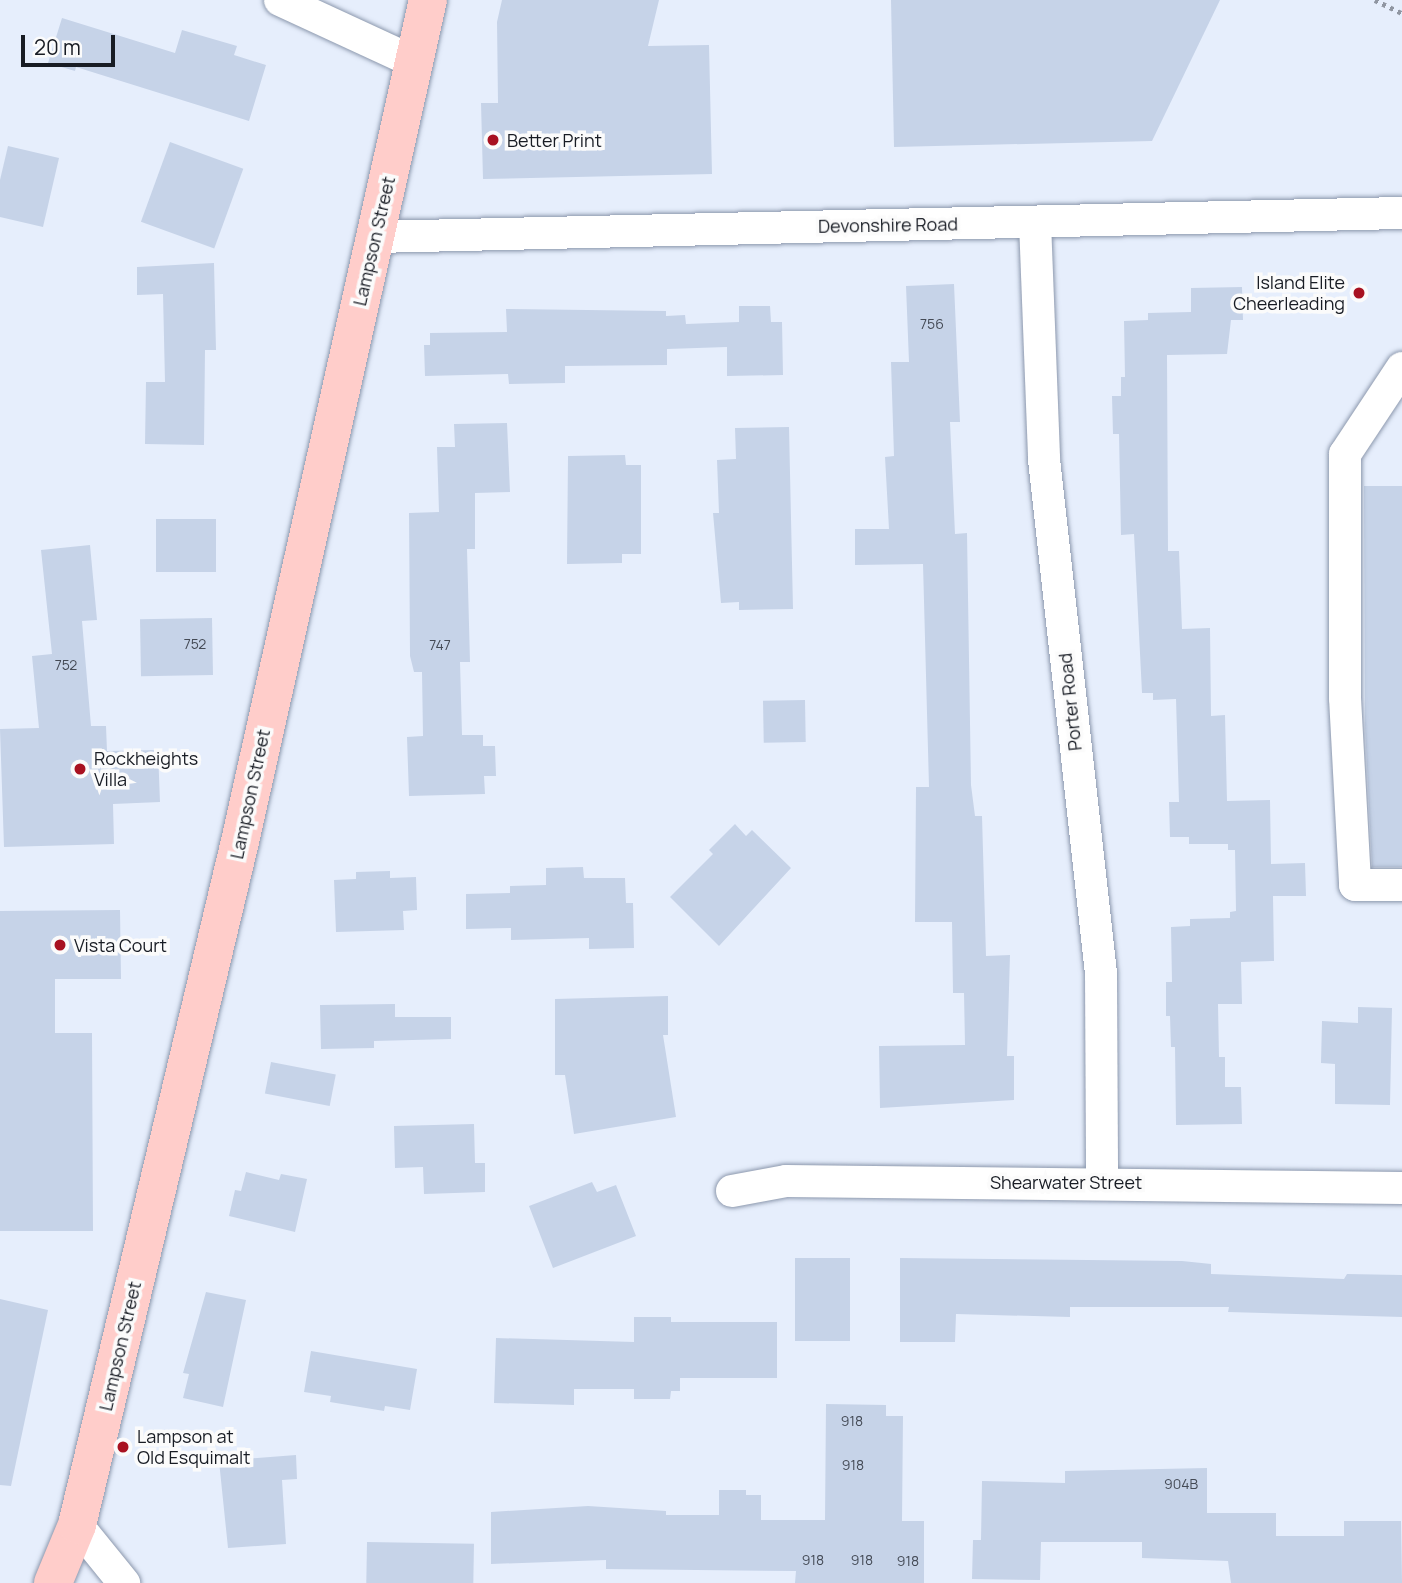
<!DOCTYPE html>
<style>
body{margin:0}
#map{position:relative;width:1402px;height:1583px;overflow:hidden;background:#e6eefc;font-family:Manrope,sans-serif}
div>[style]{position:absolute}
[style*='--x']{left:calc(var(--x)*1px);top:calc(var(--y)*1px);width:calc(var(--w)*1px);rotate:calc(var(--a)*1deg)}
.building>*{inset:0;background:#c6d3e8;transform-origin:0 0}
.path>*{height:4.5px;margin-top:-2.25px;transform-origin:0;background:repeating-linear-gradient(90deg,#9096a2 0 3.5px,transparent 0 8.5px)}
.roads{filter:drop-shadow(0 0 2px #8c98ad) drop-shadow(0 0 2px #8c98ad)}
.minor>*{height:32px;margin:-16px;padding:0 16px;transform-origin:16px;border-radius:16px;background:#fff}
.major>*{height:38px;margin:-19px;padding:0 19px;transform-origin:19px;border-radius:19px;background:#ffcdca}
.dots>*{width:19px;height:19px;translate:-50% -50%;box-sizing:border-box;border:4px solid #fbfbfb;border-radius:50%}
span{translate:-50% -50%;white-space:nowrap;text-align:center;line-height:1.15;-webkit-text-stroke:7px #fbfbfb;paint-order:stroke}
.number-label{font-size:14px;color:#444a55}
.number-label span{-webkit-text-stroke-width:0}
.poi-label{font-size:18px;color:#181c24}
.left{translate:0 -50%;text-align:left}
.right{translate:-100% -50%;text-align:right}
.street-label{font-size:18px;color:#181c24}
.scale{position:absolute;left:21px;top:35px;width:94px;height:32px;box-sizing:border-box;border:4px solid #181c24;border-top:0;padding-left:9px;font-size:21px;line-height:24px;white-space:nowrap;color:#181c24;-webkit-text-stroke:5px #fbfbfb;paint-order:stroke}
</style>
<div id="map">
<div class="building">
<i style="clip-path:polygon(502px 0,659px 0,648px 46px,709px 45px,712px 174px,483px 179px,481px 103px,498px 103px,497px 22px)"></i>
<i style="clip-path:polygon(891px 0,1220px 0,1152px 141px,894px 147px)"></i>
<i style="clip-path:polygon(62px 18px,175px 53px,182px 30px,237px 46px,234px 55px,266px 65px,249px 121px,76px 67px,75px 71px,48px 63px)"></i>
<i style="left:170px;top:142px;width:78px;height:85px;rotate:20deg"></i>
<i style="clip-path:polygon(8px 146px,59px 158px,43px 227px,0 217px,0 180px)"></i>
<i style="clip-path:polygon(214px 263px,216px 350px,205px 350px,204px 445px,145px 444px,146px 382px,165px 382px,163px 294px,137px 295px,137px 267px)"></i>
<i style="clip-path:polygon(954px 284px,960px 422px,950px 422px,955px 534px,967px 533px,971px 785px,975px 816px,982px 816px,986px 956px,1010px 955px,1007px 1056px,1014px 1056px,1014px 1100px,880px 1108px,879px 1046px,965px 1045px,964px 993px,953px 993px,952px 922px,915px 922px,916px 787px,929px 787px,923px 564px,855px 565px,855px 529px,889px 529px,885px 457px,894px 456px,891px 362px,909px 362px,906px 286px)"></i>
<i style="clip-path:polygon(1242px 287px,1243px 320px,1231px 320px,1227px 354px,1167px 355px,1168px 551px,1179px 551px,1182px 629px,1210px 628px,1211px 716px,1225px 715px,1227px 801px,1270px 800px,1271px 864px,1305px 863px,1306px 896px,1273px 896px,1274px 961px,1241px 962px,1242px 1004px,1218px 1004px,1219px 1057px,1225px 1057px,1225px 1087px,1241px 1087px,1242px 1124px,1176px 1125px,1175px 1047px,1171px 1047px,1170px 1016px,1166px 1016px,1166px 982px,1172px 982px,1171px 927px,1190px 926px,1190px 919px,1230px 918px,1230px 912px,1236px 911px,1235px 850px,1228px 850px,1228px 844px,1189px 844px,1189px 837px,1170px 837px,1169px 802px,1179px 802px,1176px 699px,1153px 700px,1153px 693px,1142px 693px,1134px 534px,1121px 535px,1119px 434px,1113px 434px,1112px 396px,1121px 396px,1121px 377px,1125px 377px,1124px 321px,1148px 320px,1148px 313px,1191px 312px,1191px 288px)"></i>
<i style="clip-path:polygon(739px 306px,770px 306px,771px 322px,782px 322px,783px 375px,727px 376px,727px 347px,667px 349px,667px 365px,565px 366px,565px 383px,509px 384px,508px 374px,425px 376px,424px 345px,430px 345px,430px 333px,507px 332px,506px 309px,666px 311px,666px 316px,685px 315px,686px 324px,739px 322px)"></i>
<i style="clip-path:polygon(507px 423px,510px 492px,475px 493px,475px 549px,467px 549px,470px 662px,460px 662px,462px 735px,483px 735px,483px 746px,495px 746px,496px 776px,484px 776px,485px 794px,409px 796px,407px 737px,423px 736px,422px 672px,414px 672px,410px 656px,409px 513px,439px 512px,437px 447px,455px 447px,454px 424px)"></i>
<i style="clip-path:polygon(789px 427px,793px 609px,739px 610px,739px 602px,721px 603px,713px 513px,719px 513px,717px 460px,736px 459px,735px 428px)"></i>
<i style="clip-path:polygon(625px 455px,626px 465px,641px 465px,641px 554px,622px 554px,622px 563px,567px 564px,568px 456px)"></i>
<i style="clip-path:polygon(1364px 486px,1402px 486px,1402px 867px,1372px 867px,1365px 725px)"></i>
<i style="left:156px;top:519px;width:60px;height:53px"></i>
<i style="clip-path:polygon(90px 545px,97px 620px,82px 621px,91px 726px,106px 726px,107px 751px,158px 750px,160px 802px,113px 804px,114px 844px,4px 847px,0 729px,39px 728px,32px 656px,52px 654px,41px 550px)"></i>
<i style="left:212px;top:618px;width:57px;height:72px;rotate:89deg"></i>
<i style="left:805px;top:700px;width:42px;height:42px;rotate:89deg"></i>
<i style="clip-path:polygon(735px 824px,746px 836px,752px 830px,791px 868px,719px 946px,670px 897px,713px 854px,709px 850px)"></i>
<i style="clip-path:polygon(583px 867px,584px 878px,625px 878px,626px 903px,633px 903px,634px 948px,589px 949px,589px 938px,511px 940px,511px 928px,466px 929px,466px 894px,510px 893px,510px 886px,546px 885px,546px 868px)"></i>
<i style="clip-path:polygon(390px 871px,390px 878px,416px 877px,417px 910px,403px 911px,404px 930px,336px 932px,334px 880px,356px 879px,356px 872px)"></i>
<i style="clip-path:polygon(120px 910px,121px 979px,55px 979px,55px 1033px,92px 1033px,93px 1231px,0 1231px,0 911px)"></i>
<i style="clip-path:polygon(668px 996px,668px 1035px,663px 1035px,676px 1117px,574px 1134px,565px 1075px,555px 1075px,555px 999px)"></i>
<i style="clip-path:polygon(395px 1004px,395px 1017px,451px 1017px,451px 1039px,374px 1041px,374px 1048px,321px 1049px,320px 1005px)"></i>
<i style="clip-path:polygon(1358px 1007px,1392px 1008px,1390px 1105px,1335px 1104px,1335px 1064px,1321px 1063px,1322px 1021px,1358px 1023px)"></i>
<i style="left:271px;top:1062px;width:66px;height:32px;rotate:11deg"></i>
<i style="clip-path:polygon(474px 1124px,475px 1163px,485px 1163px,485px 1192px,424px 1194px,423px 1167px,395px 1168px,394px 1126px)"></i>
<i style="clip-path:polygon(246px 1172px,279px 1180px,281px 1174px,307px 1179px,295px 1232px,229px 1216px,235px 1190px,241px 1191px)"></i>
<i style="clip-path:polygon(592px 1182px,597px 1192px,616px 1185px,636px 1236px,553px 1268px,529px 1206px)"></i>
<i style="left:795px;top:1258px;width:55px;height:83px"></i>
<i style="clip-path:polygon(900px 1258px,1182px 1261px,1211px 1264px,1211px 1274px,1344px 1279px,1347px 1274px,1402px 1275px,1402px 1317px,1228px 1312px,1229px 1307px,1070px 1307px,1070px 1317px,956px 1314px,955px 1342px,900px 1342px)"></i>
<i style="clip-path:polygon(206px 1292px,246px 1300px,223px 1407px,183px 1398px,189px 1374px,183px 1373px)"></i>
<i style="clip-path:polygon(0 1299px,48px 1310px,11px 1486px,0 1485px)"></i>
<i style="clip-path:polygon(634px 1317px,671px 1317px,671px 1322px,777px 1322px,777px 1378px,680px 1378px,680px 1391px,671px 1391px,670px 1399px,634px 1399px,634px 1389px,574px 1389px,574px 1405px,494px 1403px,496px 1338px,634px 1342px)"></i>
<i style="clip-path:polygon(311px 1351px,417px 1369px,410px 1410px,385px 1406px,384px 1411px,330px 1402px,331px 1396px,304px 1392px)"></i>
<i style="clip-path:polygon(826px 1404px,886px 1405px,886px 1416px,903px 1416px,902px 1521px,924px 1521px,924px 1583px,795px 1583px,796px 1571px,606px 1569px,606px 1560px,491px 1564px,491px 1512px,588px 1506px,666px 1511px,666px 1515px,719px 1515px,719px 1490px,746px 1490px,746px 1495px,761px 1495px,761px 1520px,825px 1520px)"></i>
<i style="clip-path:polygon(296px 1455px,297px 1479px,282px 1480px,286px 1544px,228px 1548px,219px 1461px)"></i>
<i style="clip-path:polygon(1207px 1468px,1207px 1513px,1276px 1513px,1276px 1536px,1344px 1536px,1344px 1521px,1401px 1521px,1402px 1583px,1231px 1583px,1228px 1561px,1142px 1558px,1142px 1542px,1041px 1542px,1040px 1580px,972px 1579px,973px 1540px,981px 1540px,982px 1481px,1065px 1483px,1065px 1471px)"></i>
<i style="left:367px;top:1542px;width:107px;height:41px;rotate:1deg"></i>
</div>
<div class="path">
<i style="--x:1375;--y:0;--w:30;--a:26"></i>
</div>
<div class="roads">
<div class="minor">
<i style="--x:280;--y:0;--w:148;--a:24.8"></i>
<i style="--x:1035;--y:222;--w:237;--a:87.8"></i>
<i style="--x:1044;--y:459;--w:518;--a:83.68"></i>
<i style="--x:1101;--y:974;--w:208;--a:89.7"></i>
<i style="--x:375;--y:237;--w:1027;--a:-1.34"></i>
<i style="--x:1402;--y:368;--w:103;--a:123.5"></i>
<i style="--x:1345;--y:454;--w:244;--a:90"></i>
<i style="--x:1345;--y:698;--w:187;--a:86.9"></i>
<i style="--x:1355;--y:885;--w:47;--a:0"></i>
<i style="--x:732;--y:1191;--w:55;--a:-10.5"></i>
<i style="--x:786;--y:1181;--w:616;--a:0.65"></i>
<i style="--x:77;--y:1525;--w:75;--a:51"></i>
</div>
<div class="major">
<i style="--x:53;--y:1583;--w:63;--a:-67.5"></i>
<i style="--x:77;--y:1525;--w:707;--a:-76.59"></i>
<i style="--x:241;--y:837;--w:858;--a:-77.41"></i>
</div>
</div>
<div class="dots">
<i style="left:493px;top:140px;background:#a81121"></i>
<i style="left:1359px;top:293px;background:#a81121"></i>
<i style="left:80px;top:769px;background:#a81121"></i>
<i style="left:60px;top:945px;background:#a81121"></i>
<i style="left:123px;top:1447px;background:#a81121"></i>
</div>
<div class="number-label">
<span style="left:932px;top:324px">756</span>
<span style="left:195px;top:644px">752</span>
<span style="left:440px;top:645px">747</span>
<span style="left:66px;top:665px">752</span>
<span style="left:852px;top:1421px">918</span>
<span style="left:853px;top:1465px">918</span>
<span style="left:1181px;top:1484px">904B</span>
<span style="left:813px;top:1560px">918</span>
<span style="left:862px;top:1560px">918</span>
<span style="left:908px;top:1561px">918</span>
</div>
<div class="poi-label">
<span class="left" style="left:507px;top:140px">Better Print</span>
<span class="right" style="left:1345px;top:293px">Island Elite<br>Cheerleading</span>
<span class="left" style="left:94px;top:769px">Rockheights<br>Villa</span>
<span class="left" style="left:74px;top:945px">Vista Court</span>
<span class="left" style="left:137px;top:1447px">Lampson at<br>Old Esquimalt</span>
</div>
<div class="street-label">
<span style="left:888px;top:225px;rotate:-1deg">Devonshire Road</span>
<span style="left:374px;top:241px;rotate:-77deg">Lampson Street</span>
<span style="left:1070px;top:702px;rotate:-96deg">Porter Road</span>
<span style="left:250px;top:794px;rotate:-78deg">Lampson Street</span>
<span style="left:1066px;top:1182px">Shearwater Street</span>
<span style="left:120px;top:1346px;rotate:-77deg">Lampson Street</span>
</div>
<div class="scale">20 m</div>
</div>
